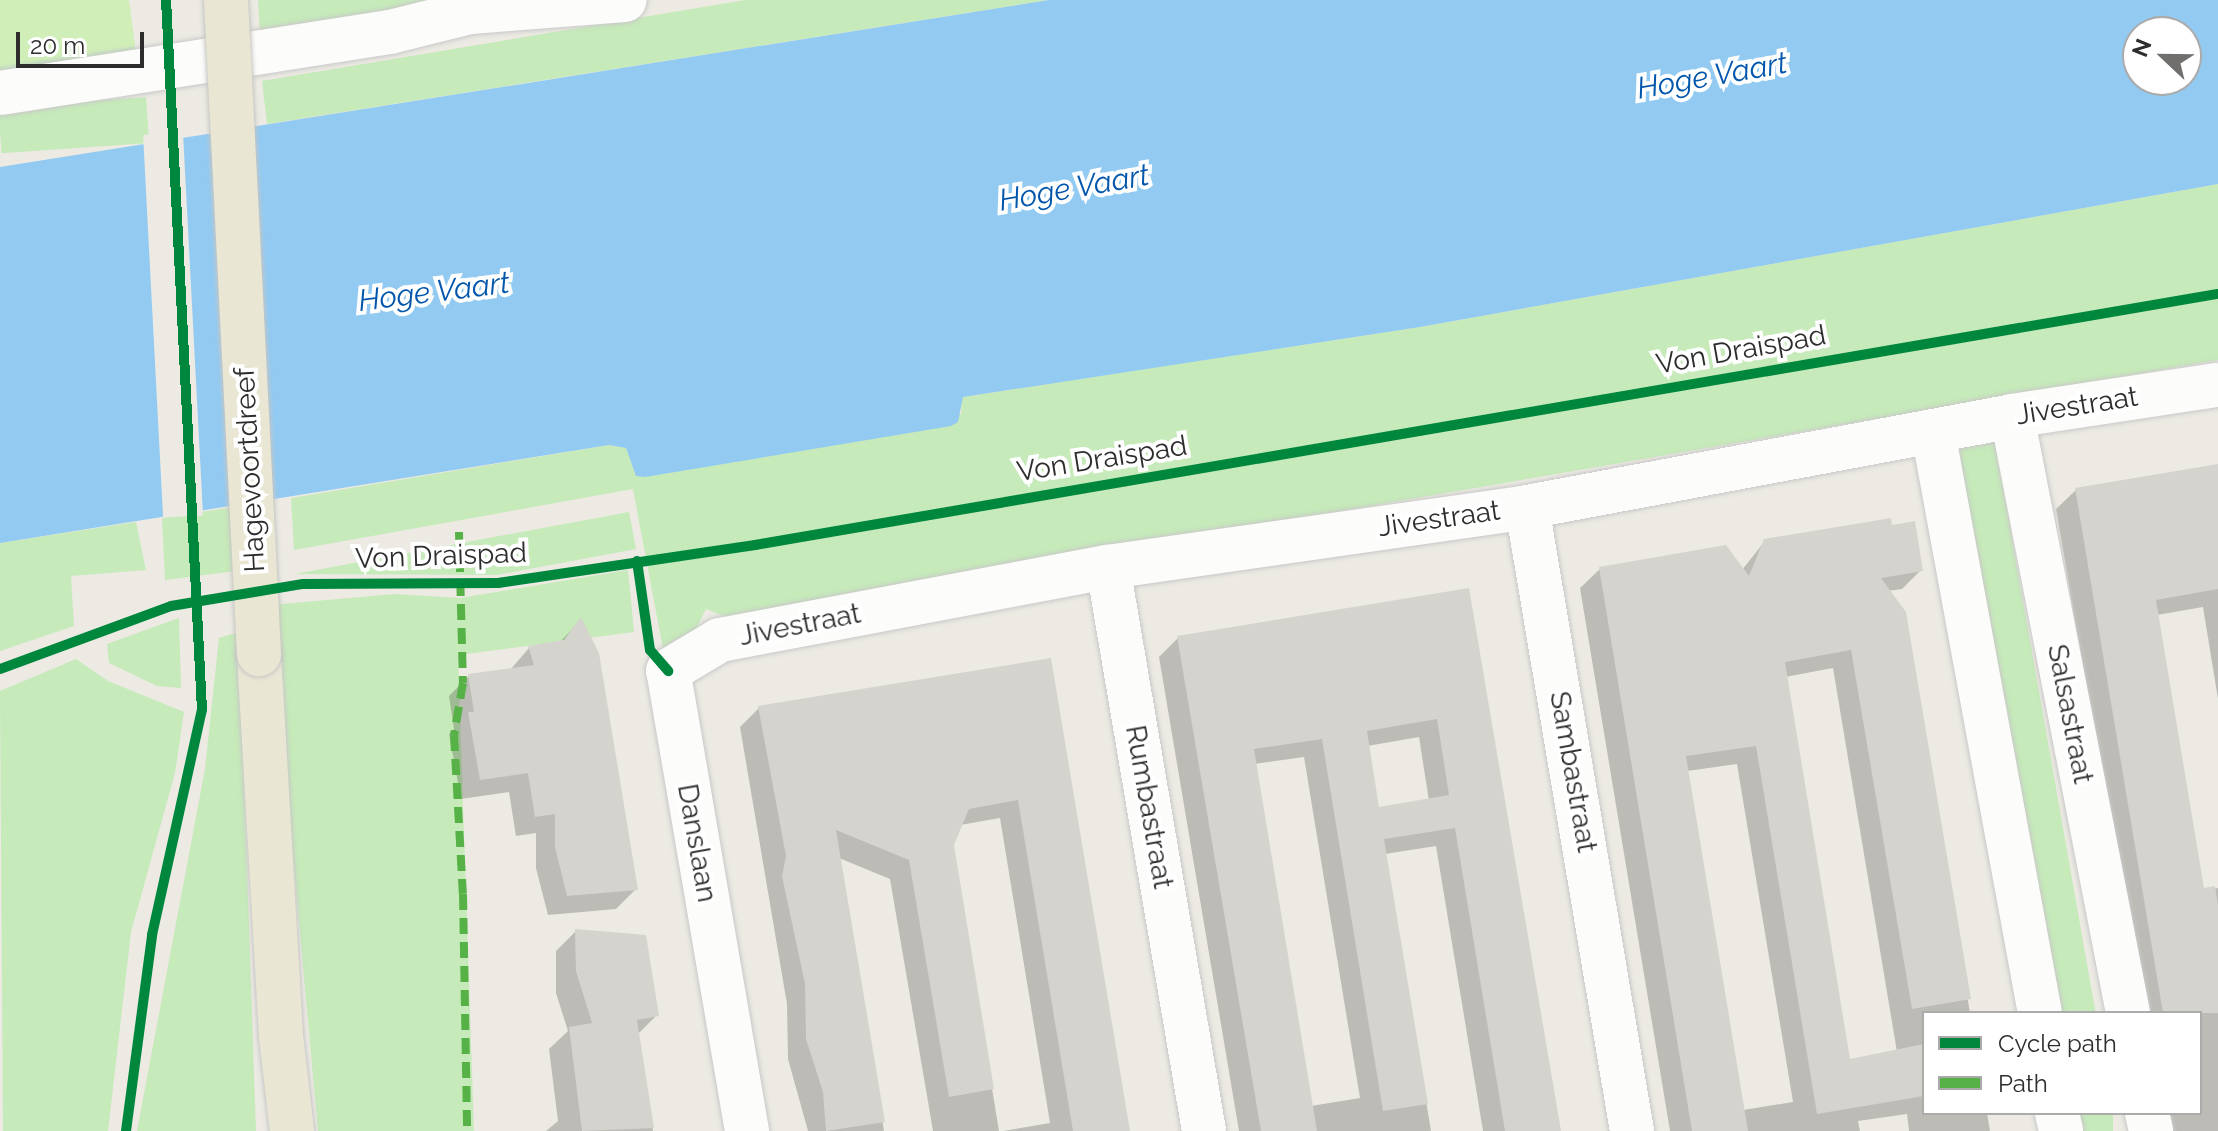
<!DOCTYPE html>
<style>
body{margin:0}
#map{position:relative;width:2218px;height:1131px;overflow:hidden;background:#eceae3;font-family:Raleway,sans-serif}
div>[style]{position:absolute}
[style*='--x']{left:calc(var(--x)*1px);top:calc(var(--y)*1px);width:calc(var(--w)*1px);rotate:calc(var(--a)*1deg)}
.green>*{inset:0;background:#c6eaba;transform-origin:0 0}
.pitch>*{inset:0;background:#d0eeb7}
.water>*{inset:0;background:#92caf2}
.pier>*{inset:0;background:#eceae3;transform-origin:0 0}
.shadow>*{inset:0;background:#0003}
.building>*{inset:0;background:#d5d3ce}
.roads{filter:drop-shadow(0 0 2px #c9c8c8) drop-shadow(0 0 2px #c9c8c8)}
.minor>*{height:44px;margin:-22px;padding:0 22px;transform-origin:22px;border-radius:22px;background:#fcfcfb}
.major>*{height:44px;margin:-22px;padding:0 22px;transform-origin:22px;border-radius:22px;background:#e9e7d4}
.bridges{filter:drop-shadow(0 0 2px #c6c6c3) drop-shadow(0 0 2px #c6c6c3)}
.major-bridge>*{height:44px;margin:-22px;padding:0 22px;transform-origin:22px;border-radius:22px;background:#e9e7d4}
.quiet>*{height:8px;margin-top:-4px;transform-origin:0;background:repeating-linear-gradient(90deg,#56b246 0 16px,transparent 0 24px)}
.cycleway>*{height:10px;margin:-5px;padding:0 5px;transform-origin:5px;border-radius:5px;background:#00873e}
span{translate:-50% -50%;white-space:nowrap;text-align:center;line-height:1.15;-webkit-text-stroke:8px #fff;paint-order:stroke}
.street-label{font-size:28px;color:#2d2d2d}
.water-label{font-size:30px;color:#0256ac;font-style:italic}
.legend{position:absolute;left:1922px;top:1011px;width:280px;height:104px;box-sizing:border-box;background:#fff;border:2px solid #ababab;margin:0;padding:10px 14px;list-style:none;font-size:24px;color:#2d2d2d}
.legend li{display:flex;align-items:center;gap:16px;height:40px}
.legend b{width:40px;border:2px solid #ababab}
.north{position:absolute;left:2122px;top:16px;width:80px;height:80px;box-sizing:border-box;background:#fff;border:2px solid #ababab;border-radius:50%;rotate:292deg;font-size:22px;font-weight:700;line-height:32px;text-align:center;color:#2d2d2d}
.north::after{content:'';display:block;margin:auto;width:28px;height:36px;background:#706f6d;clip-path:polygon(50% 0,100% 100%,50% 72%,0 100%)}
.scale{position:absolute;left:16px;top:32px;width:128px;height:36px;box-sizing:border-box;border:4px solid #2d2d2d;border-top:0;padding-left:10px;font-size:24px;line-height:28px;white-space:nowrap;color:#2d2d2d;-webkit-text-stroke:6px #fff;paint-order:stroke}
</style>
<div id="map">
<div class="green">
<i style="clip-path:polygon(258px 0,444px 0,260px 32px)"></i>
<i style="clip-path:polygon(745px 0,1049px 0,267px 124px,262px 81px)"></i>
<i style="clip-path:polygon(135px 46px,136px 55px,0 78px,0 66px)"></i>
<i style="left:146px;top:97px;width:46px;height:148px;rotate:86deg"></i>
<i style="clip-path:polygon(2218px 184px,2218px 360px,726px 617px,706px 609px,690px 641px,663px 649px,633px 489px,294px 550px,291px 498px,609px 445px,626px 448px,636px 476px,961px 414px,962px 397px,1420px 327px)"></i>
<i style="left:1995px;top:442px;width:580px;height:45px;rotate:80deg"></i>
<i style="clip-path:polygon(266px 502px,268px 567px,165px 580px,162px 518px)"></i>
<i style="clip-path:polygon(629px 512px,636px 549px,497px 575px,295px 574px)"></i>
<i style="clip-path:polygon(136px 522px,146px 570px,71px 576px,74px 626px,0 651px,0 543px)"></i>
<i style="clip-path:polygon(628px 570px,634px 632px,458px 655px,474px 1131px,318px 1131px,270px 605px,395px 594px,460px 598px)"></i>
<i style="clip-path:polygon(179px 618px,181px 688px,157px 686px,109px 663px,107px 644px)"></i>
<i style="clip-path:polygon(239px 632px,256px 1131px,137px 1131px,205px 769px,219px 638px)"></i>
<i style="clip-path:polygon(76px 659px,108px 681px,184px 712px,175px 773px,131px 932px,108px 1131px,3px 1131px,0 691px)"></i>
<i style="left:2067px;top:1113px;width:46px;height:18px"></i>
</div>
<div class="pitch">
<i style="clip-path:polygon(0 0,129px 0,135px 46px,0 66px)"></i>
</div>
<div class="water">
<i style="clip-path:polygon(evenodd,1049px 0,2218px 0,2218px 184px,1420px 327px,963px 397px,958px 422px,951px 426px,645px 477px,636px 476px,626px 448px,609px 445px,0 543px,0 167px,1049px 0,2138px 32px,2186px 32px,2186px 80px,2138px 80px,2138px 32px)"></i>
</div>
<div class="pier">
<i style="left:183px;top:133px;width:383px;height:40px;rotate:87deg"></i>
</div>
<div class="shadow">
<i style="clip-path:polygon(2218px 466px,2218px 699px,2203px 607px,2157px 615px,2202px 891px,2218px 888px,2218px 1131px,2161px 1131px,2158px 1113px,2200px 1113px,2200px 1013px,2142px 1013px,2056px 509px,2076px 490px)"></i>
<i style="clip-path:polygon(evenodd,1890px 527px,1921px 570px,1902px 589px,1888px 591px,1904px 613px,1970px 1013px,1924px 1013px,1924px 1113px,1987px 1113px,1990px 1131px,1909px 1131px,1907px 1114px,1858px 1121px,1860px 1131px,1670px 1131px,1580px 588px,1600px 569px,1742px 570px,1765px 541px,1890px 527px,1833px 668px,1897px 1052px,1848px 1062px,1785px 677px,1833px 668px,1890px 527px,1737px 764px,1793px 1102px,1743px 1110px,1687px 771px,1737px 764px)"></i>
<i style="clip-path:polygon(evenodd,1468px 591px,1559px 1131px,1483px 1131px,1436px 846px,1385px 854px,1431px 1131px,1239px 1131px,1159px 657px,1178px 638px,1468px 591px,1419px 737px,1429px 801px,1377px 809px,1367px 746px,1419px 737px,1468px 591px,1304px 757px,1360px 1098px,1311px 1106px,1254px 764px,1304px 757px)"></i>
<i style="clip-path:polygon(581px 620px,636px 889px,616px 909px,548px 915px,536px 868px,536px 833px,516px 836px,509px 792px,461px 799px,449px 734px,454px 729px,449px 696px,469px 676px,510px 670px,529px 648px,559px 643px)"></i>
<i style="clip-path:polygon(1050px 660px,1128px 1131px,1003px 1131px,1050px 1123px,1000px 818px,960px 825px,952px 845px,999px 1131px,933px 1131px,890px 879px,839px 858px,884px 1131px,808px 1131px,788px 1059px,787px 1004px,740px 727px,759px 708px)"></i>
<i style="clip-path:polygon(576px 931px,657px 1015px,638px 1034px,653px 1131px,546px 1131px,558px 1121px,549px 1049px,568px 1031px,556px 993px,556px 951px)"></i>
</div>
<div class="building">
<i style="clip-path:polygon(2218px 464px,2218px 589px,2156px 600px,2204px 888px,2215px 886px,2218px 905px,2218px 1013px,2163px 1013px,2075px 488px)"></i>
<i style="clip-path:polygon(1891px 518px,1892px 525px,1915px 521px,1923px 571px,1881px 578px,1906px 612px,1971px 999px,1912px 1009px,1851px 650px,1785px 662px,1850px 1059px,1924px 1044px,1924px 1096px,1817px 1114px,1756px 746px,1686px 756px,1748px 1131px,1692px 1131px,1599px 567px,1726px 545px,1749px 576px,1764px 539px)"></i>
<i style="clip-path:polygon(evenodd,1469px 588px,1561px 1131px,1505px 1131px,1455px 828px,1384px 839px,1428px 1104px,1383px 1111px,1322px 739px,1254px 749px,1317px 1131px,1261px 1131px,1177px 636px,1469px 588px,1437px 719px,1449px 795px,1379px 807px,1367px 731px,1437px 719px)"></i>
<i style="clip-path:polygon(581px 617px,599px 653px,638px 890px,567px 896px,555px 847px,555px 814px,535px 817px,528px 773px,480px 780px,468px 712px,474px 712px,468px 674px,534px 665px,528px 646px,564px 640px)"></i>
<i style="clip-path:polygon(1051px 658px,1130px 1131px,1073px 1131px,1018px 800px,969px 809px,954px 845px,994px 1089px,949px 1097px,909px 860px,836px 830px,885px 1122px,826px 1131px,823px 1092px,806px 1039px,805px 984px,782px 876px,786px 856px,758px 706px)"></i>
<i style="clip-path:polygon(575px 929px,646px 935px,659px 1016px,637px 1020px,654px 1128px,582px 1131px,569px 1027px,592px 1023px,576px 971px)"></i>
</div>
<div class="roads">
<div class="minor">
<i style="--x:0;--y:93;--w:395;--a:-8.9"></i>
<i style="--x:390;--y:32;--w:82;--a:-14"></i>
<i style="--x:470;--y:12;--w:155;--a:-4.4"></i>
<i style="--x:2012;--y:416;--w:608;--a:79"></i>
<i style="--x:1933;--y:432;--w:591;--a:79.57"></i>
<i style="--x:1527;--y:507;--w:633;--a:80.45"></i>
<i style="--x:1108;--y:567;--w:572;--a:80.34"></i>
<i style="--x:2057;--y:1113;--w:18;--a:77"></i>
<i style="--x:2147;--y:1113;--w:18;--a:77"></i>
<i style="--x:747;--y:1131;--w:467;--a:-99.7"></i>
<i style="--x:668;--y:671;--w:61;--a:-30.8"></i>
<i style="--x:720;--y:640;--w:395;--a:-10.7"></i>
<i style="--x:1108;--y:567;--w:423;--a:-8.1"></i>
<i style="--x:1527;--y:507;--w:493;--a:-10.6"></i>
<i style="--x:2012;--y:416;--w:208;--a:-8.6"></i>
</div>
<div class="major">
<i style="--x:259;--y:654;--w:383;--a:86.7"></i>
<i style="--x:281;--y:1036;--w:96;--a:83.4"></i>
</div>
</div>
<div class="bridges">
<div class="major-bridge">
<i style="--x:226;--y:0;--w:655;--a:87.11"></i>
</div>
</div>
<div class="quiet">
<i style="--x:459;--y:532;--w:151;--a:88.5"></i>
<i style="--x:463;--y:683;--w:53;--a:99.8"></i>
<i style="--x:454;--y:735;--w:159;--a:86.8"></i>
<i style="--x:463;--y:894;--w:237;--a:89"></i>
</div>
<div class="cycleway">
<i style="--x:637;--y:561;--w:90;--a:81.7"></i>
<i style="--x:650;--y:650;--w:28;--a:49"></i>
<i style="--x:0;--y:669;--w:182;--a:-20.2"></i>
<i style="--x:171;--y:606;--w:134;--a:-9.5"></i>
<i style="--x:303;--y:584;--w:195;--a:-0.3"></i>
<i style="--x:498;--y:583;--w:260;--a:-8.4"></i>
<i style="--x:755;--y:545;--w:1484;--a:-9.74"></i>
<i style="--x:126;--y:1131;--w:198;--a:-82.4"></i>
<i style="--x:152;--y:935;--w:230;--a:-77.5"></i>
<i style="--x:202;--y:710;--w:711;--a:-92.9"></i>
</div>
<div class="street-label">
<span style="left:1741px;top:350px;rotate:-10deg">Von Draispad</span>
<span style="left:2077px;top:406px;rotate:-9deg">Jivestraat</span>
<span style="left:1102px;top:459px;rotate:-9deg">Von Draispad</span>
<span style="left:250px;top:470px;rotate:-93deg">Hagevoortdreef</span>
<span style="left:1439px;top:519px;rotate:-8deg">Jivestraat</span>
<span style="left:441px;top:556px;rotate:-2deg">Von Draispad</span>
<span style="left:800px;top:625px;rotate:-11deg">Jivestraat</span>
<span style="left:2070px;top:714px;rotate:79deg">Salsastraat</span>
<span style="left:1573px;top:772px;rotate:80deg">Sambastraat</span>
<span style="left:1149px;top:807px;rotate:80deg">Rumbastraat</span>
<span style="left:697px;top:843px;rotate:80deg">Danslaan</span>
</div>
<div class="water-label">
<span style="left:1712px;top:76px;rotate:-10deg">Hoge Vaart</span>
<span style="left:1074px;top:188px;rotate:-10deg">Hoge Vaart</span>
<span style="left:434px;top:292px;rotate:-7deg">Hoge Vaart</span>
</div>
<ul class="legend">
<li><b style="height:10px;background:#00873e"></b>Cycle path</li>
<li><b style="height:10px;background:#56b246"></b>Path</li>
</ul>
<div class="north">N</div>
<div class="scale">20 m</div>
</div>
